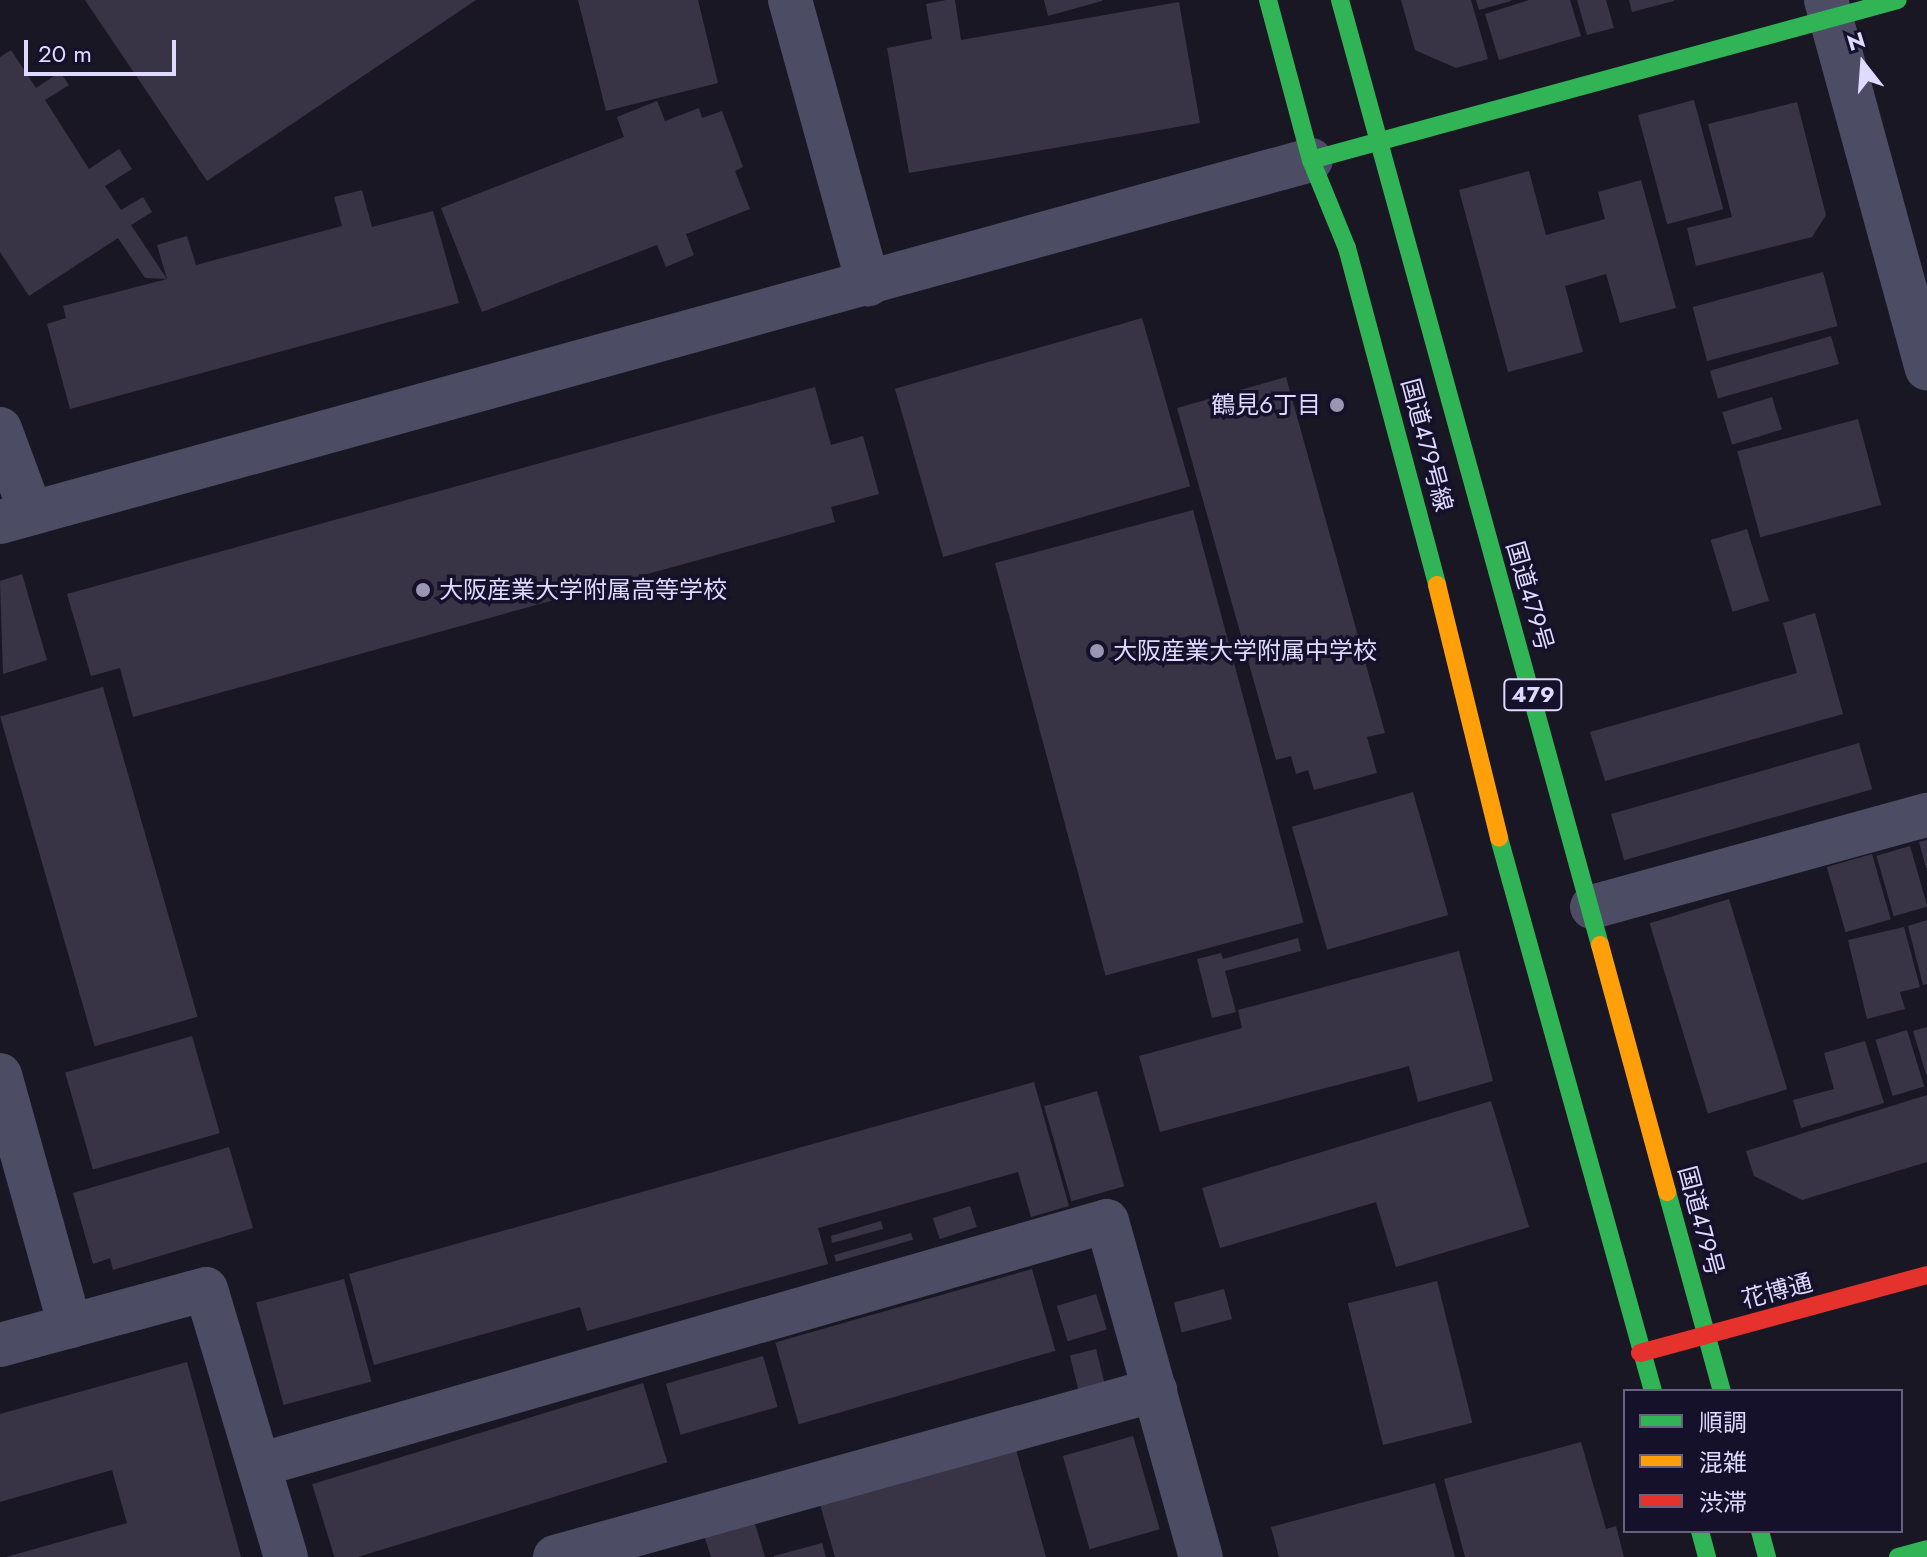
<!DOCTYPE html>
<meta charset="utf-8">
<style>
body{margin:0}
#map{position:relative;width:1927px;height:1557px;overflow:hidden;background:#191724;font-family:Jost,"Noto Sans JP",sans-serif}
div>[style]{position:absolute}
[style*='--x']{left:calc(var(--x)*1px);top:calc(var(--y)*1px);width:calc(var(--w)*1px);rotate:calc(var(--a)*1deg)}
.building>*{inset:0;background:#383446;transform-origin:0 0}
.street>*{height:44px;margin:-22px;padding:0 22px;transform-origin:22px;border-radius:22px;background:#4d4c65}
.fast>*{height:18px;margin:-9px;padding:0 9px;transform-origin:9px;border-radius:9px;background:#30b455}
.slow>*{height:18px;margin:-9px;padding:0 9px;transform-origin:9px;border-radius:9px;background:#ff9f0a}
.jam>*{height:18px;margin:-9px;padding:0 9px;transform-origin:9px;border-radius:9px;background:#e5322d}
.dots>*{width:22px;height:22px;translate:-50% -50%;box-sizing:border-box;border:4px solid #15112a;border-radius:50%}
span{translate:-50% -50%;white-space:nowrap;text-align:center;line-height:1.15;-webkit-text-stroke:7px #15112a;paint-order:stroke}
.shield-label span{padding:2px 6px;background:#15112a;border:2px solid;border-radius:6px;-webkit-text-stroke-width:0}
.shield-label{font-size:22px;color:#dfdaff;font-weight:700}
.poi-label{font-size:24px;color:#dfdaff}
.right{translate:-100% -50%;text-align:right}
.left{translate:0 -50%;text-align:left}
.street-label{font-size:24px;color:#dfdaff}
.legend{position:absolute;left:1623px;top:1389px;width:280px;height:144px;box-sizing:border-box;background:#15112a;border:2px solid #66617f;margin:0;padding:10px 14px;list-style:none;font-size:24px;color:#dfdaff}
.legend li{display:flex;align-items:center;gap:16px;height:40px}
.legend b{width:40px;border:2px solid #66617f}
.north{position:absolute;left:1823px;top:24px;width:80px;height:80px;-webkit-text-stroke:6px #15112a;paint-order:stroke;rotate:343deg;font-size:22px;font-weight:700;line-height:32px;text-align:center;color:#dfdaff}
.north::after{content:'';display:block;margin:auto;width:28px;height:36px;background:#dfdaff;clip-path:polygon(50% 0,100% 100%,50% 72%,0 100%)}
.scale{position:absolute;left:24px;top:40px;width:152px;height:36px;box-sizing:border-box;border:4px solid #dfdaff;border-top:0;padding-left:10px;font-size:24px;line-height:28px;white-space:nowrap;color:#dfdaff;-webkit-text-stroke:6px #15112a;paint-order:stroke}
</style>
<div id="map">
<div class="building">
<i style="clip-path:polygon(85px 0,476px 0,207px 181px)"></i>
<i style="clip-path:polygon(578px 0,698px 0,718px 83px,606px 111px)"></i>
<i style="clip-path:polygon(946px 0,955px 0,961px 40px,1179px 2px,1200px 123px,909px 173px,887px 48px,932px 39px,926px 4px)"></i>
<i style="clip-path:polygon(1044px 0,1102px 0,1102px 1px,1048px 16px)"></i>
<i style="clip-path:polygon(1401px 0,1471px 0,1488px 59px,1456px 68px,1415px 50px)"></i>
<i style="clip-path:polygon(1476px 0,1511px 0,1511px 1px,1479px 10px)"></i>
<i style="clip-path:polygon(1529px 0,1570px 0,1581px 36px,1499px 60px,1485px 14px)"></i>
<i style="clip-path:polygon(1577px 0,1606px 0,1614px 28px,1587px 35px)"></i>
<i style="clip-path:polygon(1629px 0,1674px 0,1674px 1px,1632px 12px)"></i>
<i style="clip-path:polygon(11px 50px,36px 88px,60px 72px,69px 85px,45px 100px,89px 169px,119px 149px,132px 169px,105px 186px,121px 210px,143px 197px,152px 212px,131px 225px,167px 279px,145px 278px,118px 238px,29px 296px,0 252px,0 57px)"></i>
<i style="left:1694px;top:100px;width:113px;height:58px;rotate:75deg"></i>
<i style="clip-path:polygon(657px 101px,665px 121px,699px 108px,702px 118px,722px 111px,743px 167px,735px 171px,750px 209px,686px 234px,694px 255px,666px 267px,657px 245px,482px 312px,441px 208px,624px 137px,617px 117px)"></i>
<i style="clip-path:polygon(1797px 102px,1826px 215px,1812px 237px,1696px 266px,1687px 228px,1732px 217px,1708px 124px)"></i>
<i style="clip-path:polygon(1529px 171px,1546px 235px,1605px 219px,1598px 192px,1641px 180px,1676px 308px,1620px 323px,1606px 274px,1565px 286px,1583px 352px,1508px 372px,1459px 190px)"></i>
<i style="clip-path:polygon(362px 190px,372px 227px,433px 211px,459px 303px,70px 409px,47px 324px,66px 318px,63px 306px,167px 279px,157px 245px,187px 236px,196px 265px,342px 226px,334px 197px)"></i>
<i style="left:1823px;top:272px;width:56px;height:135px;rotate:75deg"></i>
<i style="left:1142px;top:318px;width:175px;height:257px;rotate:74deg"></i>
<i style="left:1831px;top:336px;width:29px;height:126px;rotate:74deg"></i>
<i style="clip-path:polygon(1286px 377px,1385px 733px,1367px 737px,1377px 773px,1314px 790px,1308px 770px,1296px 774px,1291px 756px,1276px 760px,1177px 408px)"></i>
<i style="clip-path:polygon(815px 387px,831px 445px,863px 436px,879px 494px,831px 507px,835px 522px,133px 717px,120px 668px,91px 676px,67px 594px)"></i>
<i style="left:1772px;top:397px;width:34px;height:52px;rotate:73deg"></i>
<i style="left:1858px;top:419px;width:89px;height:125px;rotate:75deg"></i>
<i style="left:1193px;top:510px;width:427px;height:205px;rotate:75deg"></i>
<i style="left:1747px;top:529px;width:75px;height:38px;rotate:73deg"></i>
<i style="clip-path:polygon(22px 574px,47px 660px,3px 674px,0 581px)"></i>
<i style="clip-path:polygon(1815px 613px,1843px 714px,1605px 781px,1590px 732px,1797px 673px,1783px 623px)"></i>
<i style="left:103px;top:687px;width:343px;height:107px;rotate:74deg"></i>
<i style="left:1859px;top:743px;width:48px;height:258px;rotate:74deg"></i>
<i style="left:1413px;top:792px;width:128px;height:126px;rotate:74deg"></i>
<i style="clip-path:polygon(1927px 840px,1927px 868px,1926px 868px,1919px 842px)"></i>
<i style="left:1910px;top:846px;width:63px;height:35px;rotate:74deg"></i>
<i style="left:1872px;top:854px;width:68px;height:47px;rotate:74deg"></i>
<i style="left:1729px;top:899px;width:199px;height:83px;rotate:73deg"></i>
<i style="clip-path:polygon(1927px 920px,1927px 984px,1923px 985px,1908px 926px)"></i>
<i style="clip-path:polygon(1904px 927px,1920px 987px,1900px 992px,1905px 1009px,1867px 1019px,1848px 940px)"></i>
<i style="clip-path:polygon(1298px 938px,1301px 951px,1225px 971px,1236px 1012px,1212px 1018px,1197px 959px,1221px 953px,1223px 959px)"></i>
<i style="clip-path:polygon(1459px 951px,1493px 1081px,1418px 1102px,1409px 1066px,1160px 1132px,1139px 1056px,1242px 1028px,1238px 1010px)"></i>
<i style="clip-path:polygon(1927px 1027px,1927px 1074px,1926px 1074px,1913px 1031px)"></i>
<i style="left:1907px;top:1030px;width:59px;height:33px;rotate:73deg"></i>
<i style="left:192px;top:1036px;width:101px;height:132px;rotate:74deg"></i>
<i style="clip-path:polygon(1865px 1041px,1884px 1103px,1801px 1128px,1793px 1100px,1834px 1089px,1824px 1053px)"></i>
<i style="clip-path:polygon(1034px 1082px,1069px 1206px,1031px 1217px,1018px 1172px,818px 1228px,828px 1264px,587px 1331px,580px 1307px,374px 1365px,349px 1274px)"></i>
<i style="left:1097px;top:1091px;width:99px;height:55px;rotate:74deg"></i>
<i style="clip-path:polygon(1927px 1095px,1927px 1162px,1802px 1200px,1754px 1176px,1746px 1151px)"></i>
<i style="clip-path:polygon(1491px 1101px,1529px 1227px,1396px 1267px,1376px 1202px,1220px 1248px,1202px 1188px)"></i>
<i style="clip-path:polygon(229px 1147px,253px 1228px,113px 1270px,110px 1258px,93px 1264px,73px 1193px)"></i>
<i style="left:970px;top:1206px;width:22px;height:39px;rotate:72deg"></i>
<i style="clip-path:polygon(881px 1221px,883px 1229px,832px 1243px,831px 1236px)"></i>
<i style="left:911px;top:1233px;width:7px;height:80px;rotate:74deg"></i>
<i style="left:1032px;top:1269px;width:85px;height:267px;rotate:74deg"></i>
<i style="left:344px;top:1279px;width:106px;height:91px;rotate:75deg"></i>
<i style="left:1437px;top:1281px;width:146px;height:92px;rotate:76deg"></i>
<i style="left:1224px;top:1289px;width:31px;height:52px;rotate:75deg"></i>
<i style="left:1096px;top:1294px;width:37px;height:41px;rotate:73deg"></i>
<i style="left:1096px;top:1349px;width:40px;height:27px;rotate:76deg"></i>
<i style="left:763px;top:1356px;width:53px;height:101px;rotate:74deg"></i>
<i style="clip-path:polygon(187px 1362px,241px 1557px,6px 1557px,127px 1523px,112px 1470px,0 1502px,0 1414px)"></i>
<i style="left:643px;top:1383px;width:83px;height:346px;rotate:73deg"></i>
<i style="left:1133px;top:1436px;width:97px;height:73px;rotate:74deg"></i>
<i style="clip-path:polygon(1581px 1442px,1606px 1529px,1616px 1526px,1624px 1557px,1465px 1557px,1444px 1479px)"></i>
<i style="clip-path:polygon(1015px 1446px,1046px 1557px,835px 1557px,819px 1501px)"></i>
<i style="clip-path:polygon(1435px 1483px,1455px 1557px,1279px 1557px,1271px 1527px)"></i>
<i style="clip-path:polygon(753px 1517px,765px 1557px,711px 1557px,703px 1532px)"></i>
<i style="clip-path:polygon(822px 1543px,826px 1557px,774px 1557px,774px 1556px)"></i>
</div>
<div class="street">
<i style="--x:790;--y:0;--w:295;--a:74.6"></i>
<i style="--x:1826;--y:0;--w:382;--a:74.7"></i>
<i style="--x:0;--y:429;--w:90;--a:69.7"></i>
<i style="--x:0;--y:522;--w:1360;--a:-15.44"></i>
<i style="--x:1592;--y:907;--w:347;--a:-15.4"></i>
<i style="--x:0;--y:1075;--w:261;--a:74.4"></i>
<i style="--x:0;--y:1345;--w:213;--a:-15.2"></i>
<i style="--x:206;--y:1289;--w:280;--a:73.4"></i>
<i style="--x:259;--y:1465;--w:882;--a:-16.05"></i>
<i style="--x:1107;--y:1221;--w:349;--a:74.4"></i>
<i style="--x:555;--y:1557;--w:623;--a:-15.55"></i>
</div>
<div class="fast">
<i style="--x:1268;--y:0;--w:166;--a:75"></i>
<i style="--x:1311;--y:160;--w:95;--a:67.8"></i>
<i style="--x:1347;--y:248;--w:349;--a:75"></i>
<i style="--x:1340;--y:0;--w:980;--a:74.62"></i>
<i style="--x:1311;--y:160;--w:608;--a:-15.25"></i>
<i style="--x:1499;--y:838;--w:574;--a:74.44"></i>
<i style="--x:1667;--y:1192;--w:206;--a:74.6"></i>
<i style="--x:1700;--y:1531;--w:27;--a:75"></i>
<i style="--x:1760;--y:1531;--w:27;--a:75"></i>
<i style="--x:1898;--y:1557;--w:30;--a:-15"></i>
</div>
<div class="slow">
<i style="--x:1437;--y:585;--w:260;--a:76.2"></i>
<i style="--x:1600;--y:945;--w:256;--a:74.8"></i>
</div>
<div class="jam">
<i style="--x:1640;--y:1353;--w:297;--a:-15.2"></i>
</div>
<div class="dots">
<i style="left:1337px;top:405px;background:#9a96b2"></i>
<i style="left:423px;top:590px;background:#9a96b2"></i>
<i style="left:1097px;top:651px;background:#9a96b2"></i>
</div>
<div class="shield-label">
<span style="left:1533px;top:695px">479</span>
</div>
<div class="poi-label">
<span class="right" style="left:1321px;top:405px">鶴見6丁目</span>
<span class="left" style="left:439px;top:590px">大阪産業大学附属高等学校</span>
<span class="left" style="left:1113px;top:651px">大阪産業大学附属中学校</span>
</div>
<div class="street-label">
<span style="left:1427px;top:445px;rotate:75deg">国道479号線</span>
<span style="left:1530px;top:596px;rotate:74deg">国道479号</span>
<span style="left:1701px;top:1221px;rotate:75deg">国道479号</span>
<span style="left:1777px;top:1291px;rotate:-15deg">花博通</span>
</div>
<ul class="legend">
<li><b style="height:10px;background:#30b455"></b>順調</li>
<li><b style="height:10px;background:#ff9f0a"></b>混雑</li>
<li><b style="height:10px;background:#e5322d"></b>渋滞</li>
</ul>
<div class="north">N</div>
<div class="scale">20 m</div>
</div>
